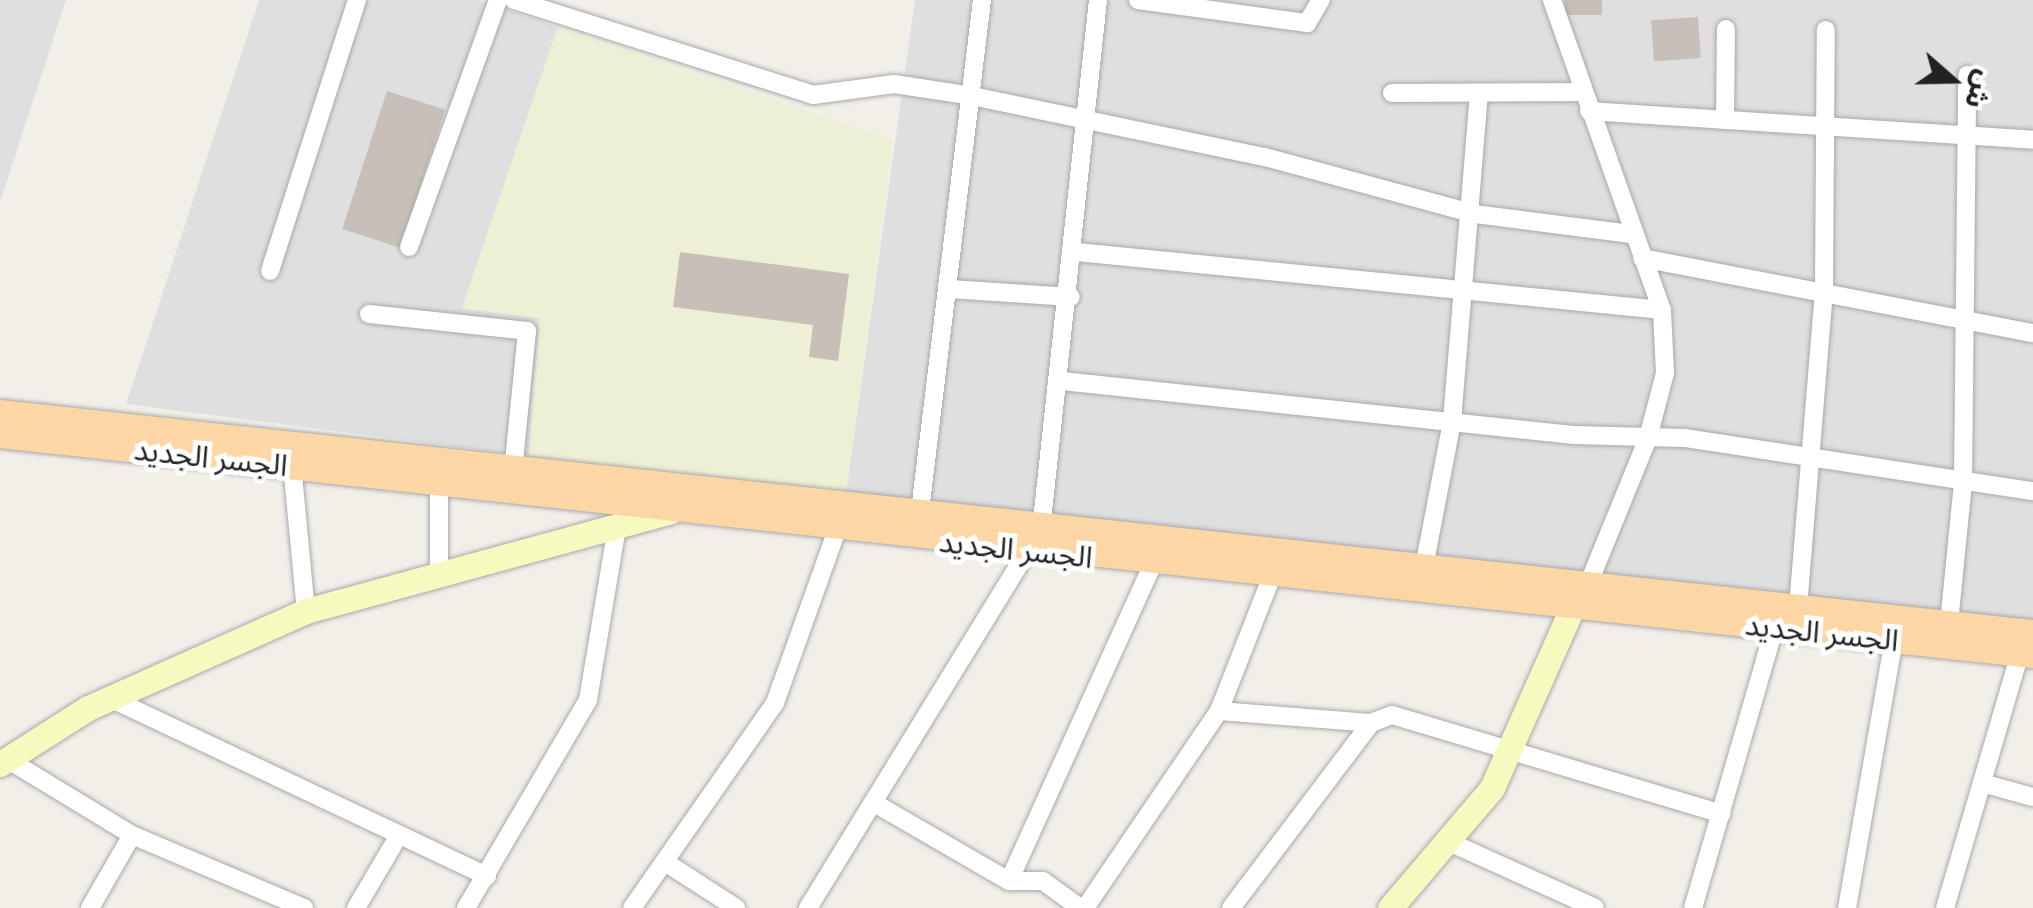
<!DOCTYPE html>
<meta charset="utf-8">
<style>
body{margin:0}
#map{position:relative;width:2033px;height:908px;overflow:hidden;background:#f2efe9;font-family:Lato,"Noto Sans Arabic",sans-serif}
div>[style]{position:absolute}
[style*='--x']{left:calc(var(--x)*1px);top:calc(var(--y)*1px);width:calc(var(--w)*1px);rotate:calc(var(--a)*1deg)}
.residential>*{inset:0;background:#e0dfdf}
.farmland>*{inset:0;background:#eef0d5}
.building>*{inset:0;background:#c7bfb8;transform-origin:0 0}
.roads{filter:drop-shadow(0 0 2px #a9a9a9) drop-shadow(0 0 2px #a9a9a9)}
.street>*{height:18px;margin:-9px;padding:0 9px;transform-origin:9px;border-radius:9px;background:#fff}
.secondary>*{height:25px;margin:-12.5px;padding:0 12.5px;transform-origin:12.5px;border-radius:12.5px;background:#f7fabf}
.primary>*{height:28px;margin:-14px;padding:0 14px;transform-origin:14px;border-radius:14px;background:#fcd6a4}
span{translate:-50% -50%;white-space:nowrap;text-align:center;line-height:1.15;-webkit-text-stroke:10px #fff;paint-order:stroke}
.street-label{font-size:30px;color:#222}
.north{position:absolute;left:1903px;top:30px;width:100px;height:100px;-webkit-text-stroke:8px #fff;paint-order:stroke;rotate:110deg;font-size:28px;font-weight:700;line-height:40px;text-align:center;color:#222}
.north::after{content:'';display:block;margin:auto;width:35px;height:45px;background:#222;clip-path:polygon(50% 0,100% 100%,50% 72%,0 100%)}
</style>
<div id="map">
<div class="residential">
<i style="clip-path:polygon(0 0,66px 0,0 202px)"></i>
<i style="clip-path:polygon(259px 0,479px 0,558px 27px,462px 308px,540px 317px,529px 456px,126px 404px)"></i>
<i style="clip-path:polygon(915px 0,2033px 0,2033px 622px,846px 493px)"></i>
</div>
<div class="farmland">
<i style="clip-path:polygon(558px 27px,892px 140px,846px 493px,529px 456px,540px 318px,462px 308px)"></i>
</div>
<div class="building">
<i style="left:1565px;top:0;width:37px;height:15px"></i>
<i style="left:1698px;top:17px;width:41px;height:47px;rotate:86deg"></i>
<i style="left:387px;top:91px;width:61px;height:145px;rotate:18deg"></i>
<i style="clip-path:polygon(680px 252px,849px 274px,838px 361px,809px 357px,813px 325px,673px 307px)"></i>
</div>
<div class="roads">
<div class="street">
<i style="--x:514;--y:0;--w:314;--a:17.6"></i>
<i style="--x:813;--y:95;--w:82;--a:-7.7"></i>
<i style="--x:894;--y:84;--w:79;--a:8.7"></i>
<i style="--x:972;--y:96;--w:299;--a:11.8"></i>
<i style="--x:1265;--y:157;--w:218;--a:15.2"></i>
<i style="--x:1475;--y:214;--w:158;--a:7.3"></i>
<i style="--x:1138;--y:0;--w:171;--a:7.8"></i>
<i style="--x:1307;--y:23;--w:27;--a:-59"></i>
<i style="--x:1552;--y:0;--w:329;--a:70.5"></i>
<i style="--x:1662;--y:310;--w:63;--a:87.3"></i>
<i style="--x:1665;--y:373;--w:67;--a:104.7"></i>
<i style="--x:1648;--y:438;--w:159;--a:112.2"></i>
<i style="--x:1392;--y:93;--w:190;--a:-0.3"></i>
<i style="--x:1589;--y:111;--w:445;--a:3.7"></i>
<i style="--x:1725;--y:120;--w:91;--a:-89.4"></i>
<i style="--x:409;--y:247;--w:263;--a:-70.2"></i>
<i style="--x:1077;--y:252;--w:588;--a:5.66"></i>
<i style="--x:1642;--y:258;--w:398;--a:10.9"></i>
<i style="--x:270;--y:271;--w:285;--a:-72.2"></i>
<i style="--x:950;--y:289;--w:121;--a:3.8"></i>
<i style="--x:369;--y:314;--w:159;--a:6.1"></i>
<i style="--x:527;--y:331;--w:141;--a:95.7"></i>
<i style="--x:1062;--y:381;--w:515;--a:6.02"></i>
<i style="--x:1574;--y:435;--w:111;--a:1.5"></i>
<i style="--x:1685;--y:438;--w:352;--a:8.7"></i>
<i style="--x:292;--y:464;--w:148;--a:84.6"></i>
<i style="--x:439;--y:482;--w:91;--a:90"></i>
<i style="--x:919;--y:519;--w:523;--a:-83.08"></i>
<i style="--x:1424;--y:567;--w:149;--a:-79.1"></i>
<i style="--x:1452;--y:421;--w:329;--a:-85.3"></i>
<i style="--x:1798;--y:607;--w:320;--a:-85.3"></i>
<i style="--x:1824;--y:288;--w:258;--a:-89.6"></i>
<i style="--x:1949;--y:623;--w:141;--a:-84.3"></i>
<i style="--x:1963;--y:483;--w:408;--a:-89.4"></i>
<i style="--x:110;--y:698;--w:417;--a:25.3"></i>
<i style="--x:1219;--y:711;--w:152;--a:4.5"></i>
<i style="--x:7;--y:759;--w:146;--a:31.3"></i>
<i style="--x:132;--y:835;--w:187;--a:23"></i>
<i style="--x:1982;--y:783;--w:53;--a:15.4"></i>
<i style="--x:876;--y:804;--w:154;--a:30.1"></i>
<i style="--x:1009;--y:881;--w:349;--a:-65.6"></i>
<i style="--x:1449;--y:842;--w:160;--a:24.3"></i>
<i style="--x:665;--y:862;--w:85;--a:32.9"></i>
<i style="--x:1009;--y:881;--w:34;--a:0"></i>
<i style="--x:1043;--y:881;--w:46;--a:36.1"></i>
<i style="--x:90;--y:908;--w:84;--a:-60.1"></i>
<i style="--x:356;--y:908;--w:85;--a:-59.5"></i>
<i style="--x:466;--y:908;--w:241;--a:-59.6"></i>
<i style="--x:588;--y:700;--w:175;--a:-80.5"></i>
<i style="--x:632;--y:908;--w:250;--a:-55.1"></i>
<i style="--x:775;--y:703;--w:184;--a:-70.3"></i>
<i style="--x:808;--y:908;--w:444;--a:-58.4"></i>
<i style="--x:1041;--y:530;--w:533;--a:-83.86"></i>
<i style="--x:1085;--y:908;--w:238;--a:-55.8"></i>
<i style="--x:1219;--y:711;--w:145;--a:-68.6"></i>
<i style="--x:1231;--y:908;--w:232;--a:-52.9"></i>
<i style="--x:1371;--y:723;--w:22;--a:-21"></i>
<i style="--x:1392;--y:715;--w:344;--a:16.7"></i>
<i style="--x:1693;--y:908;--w:294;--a:-73.8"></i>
<i style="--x:1847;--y:908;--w:273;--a:-80.1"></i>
<i style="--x:1945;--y:908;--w:266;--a:-73.6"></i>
</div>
<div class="secondary">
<i style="--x:0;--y:764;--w:104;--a:-32.5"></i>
<i style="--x:88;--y:708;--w:239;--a:-24"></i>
<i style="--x:306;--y:611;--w:378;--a:-15.3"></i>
<i style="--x:1390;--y:908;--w:157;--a:-49.6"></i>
<i style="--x:1492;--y:788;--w:201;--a:-66"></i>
</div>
<div class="primary">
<i style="--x:0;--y:414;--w:2045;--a:6.18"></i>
<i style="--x:0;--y:434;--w:2045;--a:6.18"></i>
</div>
</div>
<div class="street-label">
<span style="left:211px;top:456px;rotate:6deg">الجسر الجديد</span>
<span style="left:1016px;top:548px;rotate:6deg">الجسر الجديد</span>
<span style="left:1822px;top:631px;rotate:6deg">الجسر الجديد</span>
</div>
<div class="north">ش</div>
</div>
